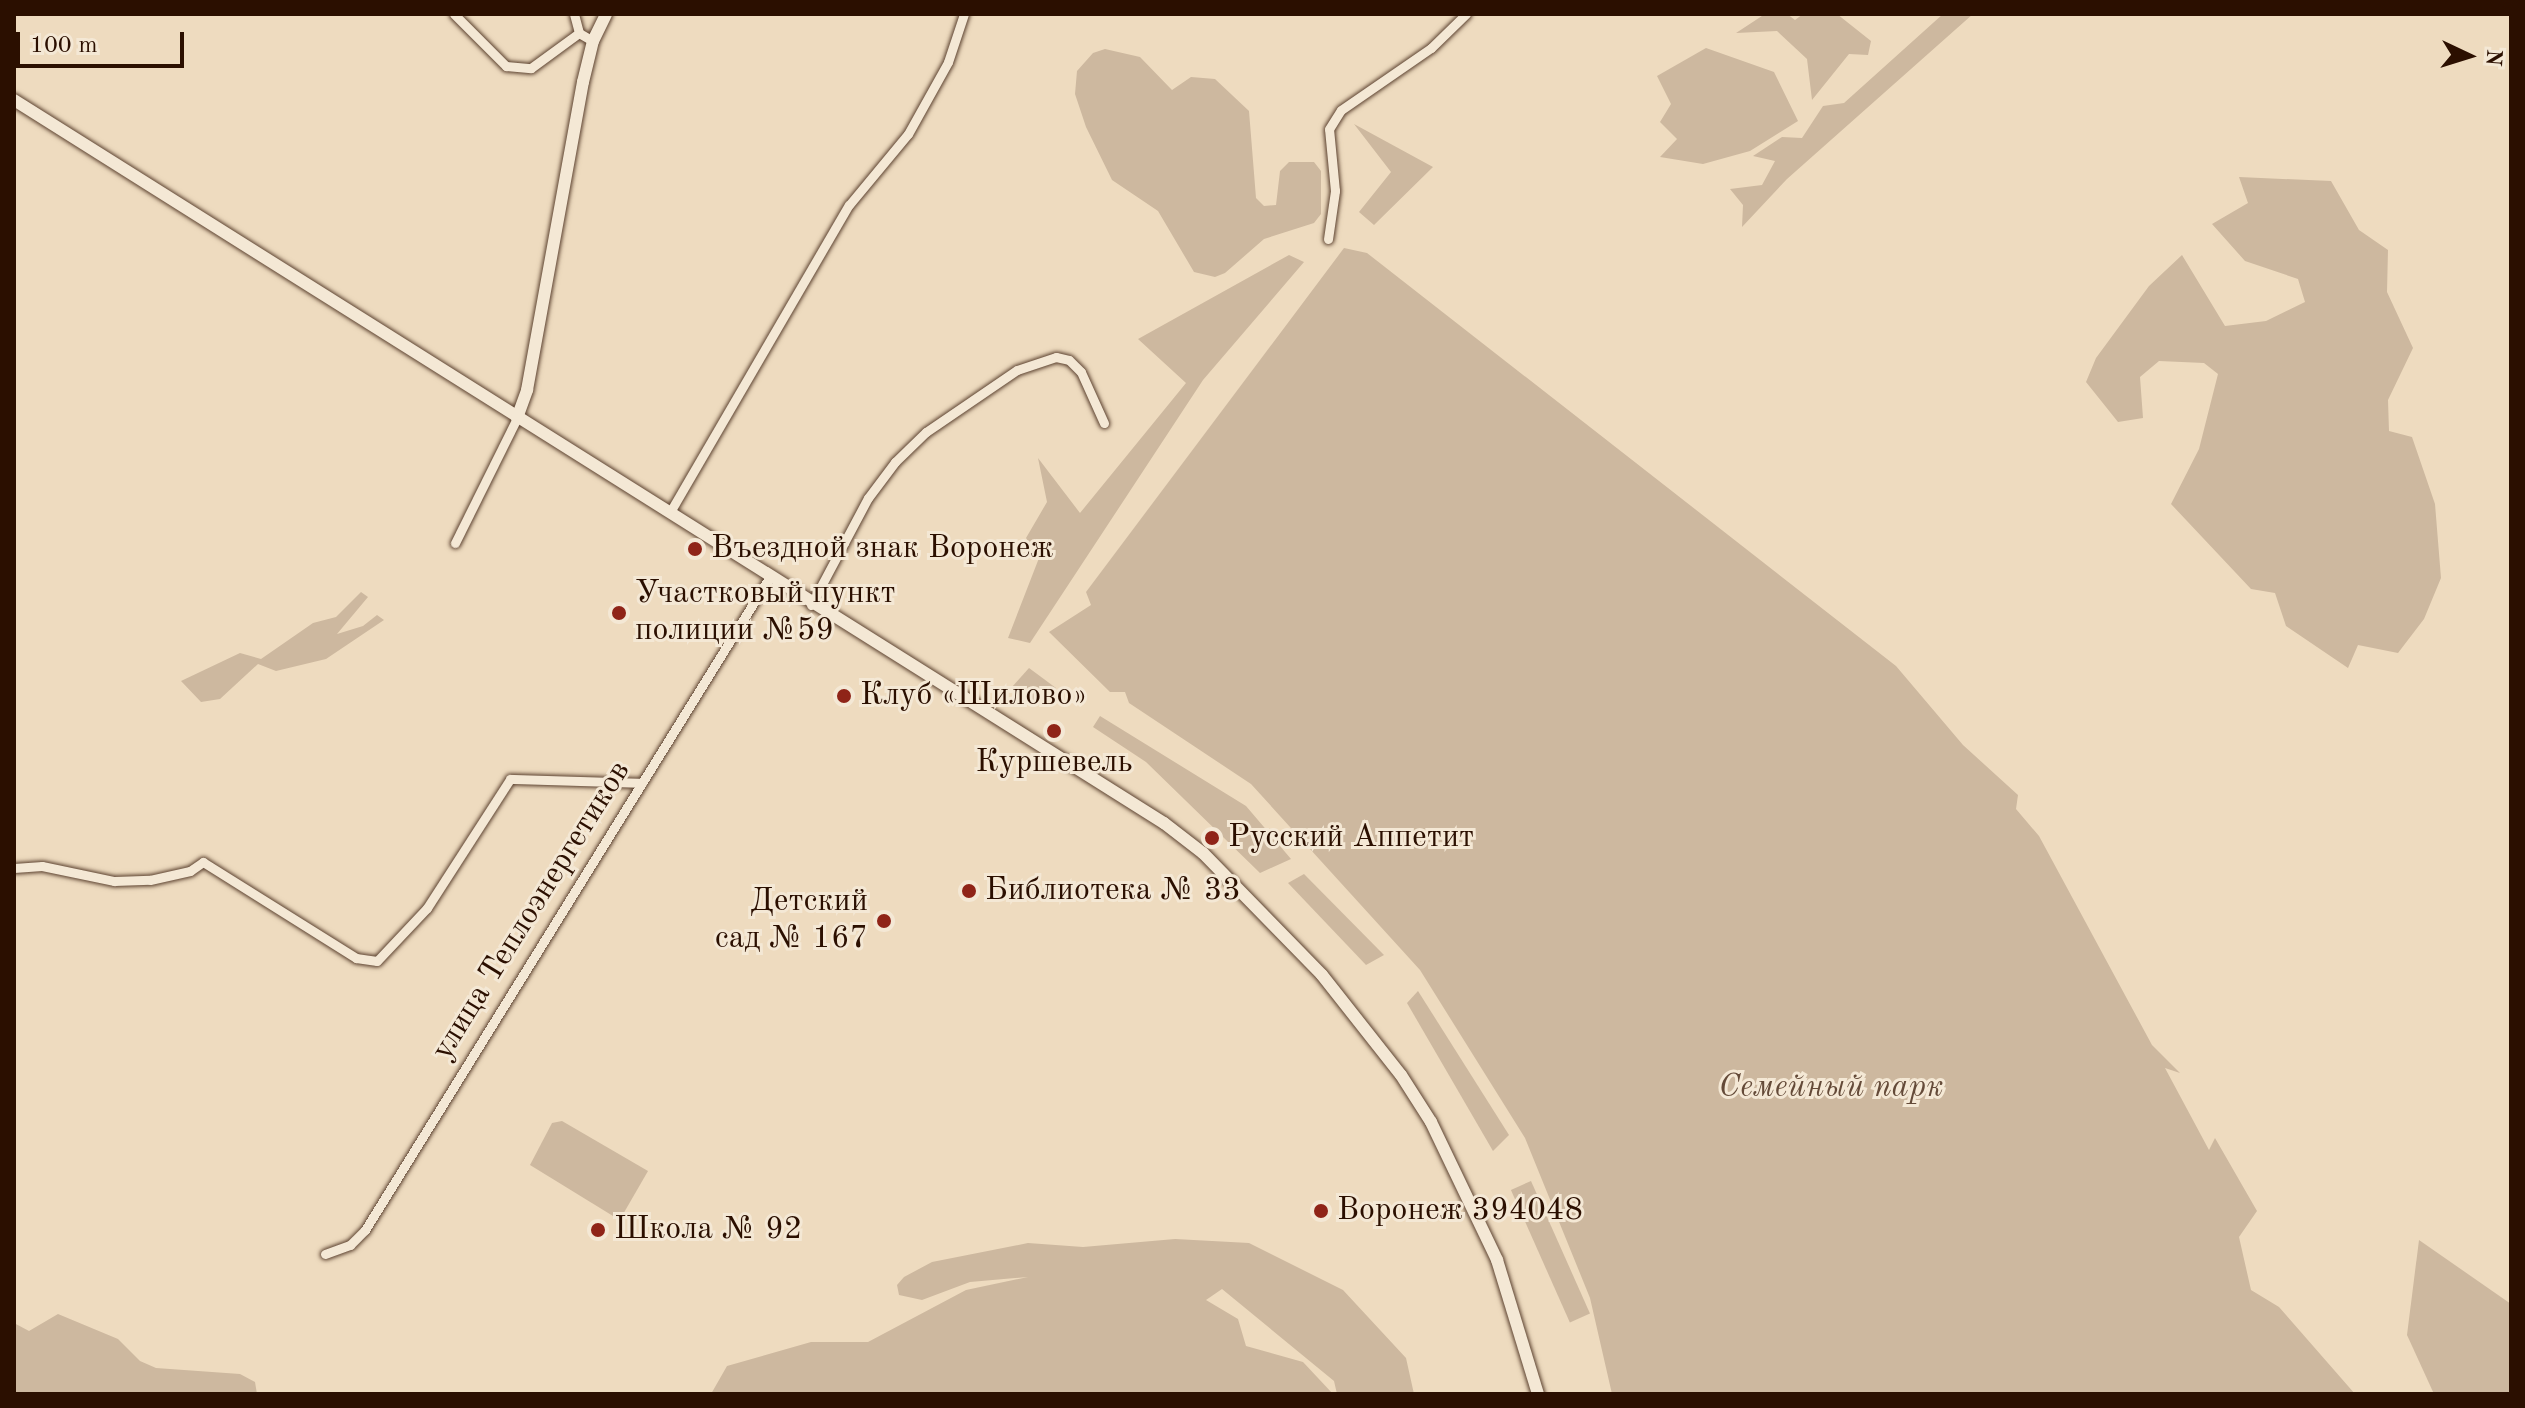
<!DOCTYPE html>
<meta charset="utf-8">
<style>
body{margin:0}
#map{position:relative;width:2525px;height:1408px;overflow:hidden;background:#eedbbf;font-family:"Old Standard TT",serif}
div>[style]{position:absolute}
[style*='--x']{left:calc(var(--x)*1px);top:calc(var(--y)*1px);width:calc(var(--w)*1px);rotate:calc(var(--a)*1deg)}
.green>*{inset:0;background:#cdb89f;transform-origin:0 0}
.roads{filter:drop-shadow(0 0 2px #5c4230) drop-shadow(0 0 2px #5c4230)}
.minor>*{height:9px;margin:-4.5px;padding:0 4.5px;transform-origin:4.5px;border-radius:4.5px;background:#f4e8d5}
.tertiary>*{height:12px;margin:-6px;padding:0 6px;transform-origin:6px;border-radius:6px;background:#f4e8d5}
.dots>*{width:22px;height:22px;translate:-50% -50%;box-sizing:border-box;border:4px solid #f4e8d5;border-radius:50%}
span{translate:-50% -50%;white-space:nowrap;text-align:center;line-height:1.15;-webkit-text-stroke:6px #f4e8d5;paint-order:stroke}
.poi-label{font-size:32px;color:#2b0f00}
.left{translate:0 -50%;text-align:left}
.right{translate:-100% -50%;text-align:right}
.street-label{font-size:32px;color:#2b0f00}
.park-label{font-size:32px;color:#644a38;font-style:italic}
.frame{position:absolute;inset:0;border:16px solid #2b0f00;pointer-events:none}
.north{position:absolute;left:2429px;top:16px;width:80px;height:80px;-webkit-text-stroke:6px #f4e8d5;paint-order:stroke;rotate:94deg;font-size:22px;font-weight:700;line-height:32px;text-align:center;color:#2b0f00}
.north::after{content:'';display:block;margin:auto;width:28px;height:36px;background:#2b0f00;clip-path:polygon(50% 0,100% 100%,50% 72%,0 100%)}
.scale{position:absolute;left:16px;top:32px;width:168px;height:36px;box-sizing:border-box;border:4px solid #2b0f00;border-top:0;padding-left:10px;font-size:24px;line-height:28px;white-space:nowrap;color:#2b0f00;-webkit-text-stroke:6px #f4e8d5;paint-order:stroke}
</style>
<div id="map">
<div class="green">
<i style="clip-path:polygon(1765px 14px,1787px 14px,1795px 20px,1803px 14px,1837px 14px,1871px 41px,1868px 55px,1849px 54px,1812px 100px,1807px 59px,1777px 31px,1736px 33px)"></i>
<i style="clip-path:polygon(1943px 14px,1973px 14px,1787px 179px,1742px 227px,1743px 205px,1730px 189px,1762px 185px,1775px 161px,1753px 156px,1782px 137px,1802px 138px,1823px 106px,1844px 103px)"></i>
<i style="clip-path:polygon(1706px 48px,1774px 72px,1798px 121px,1750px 151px,1703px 164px,1660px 157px,1677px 139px,1660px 122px,1671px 104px,1657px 76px)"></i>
<i style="clip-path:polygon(1105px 49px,1140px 57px,1172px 90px,1191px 77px,1215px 79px,1249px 111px,1256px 198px,1264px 206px,1276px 205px,1280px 171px,1289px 162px,1314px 162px,1321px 171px,1321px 214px,1314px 223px,1264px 239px,1225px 273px,1215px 277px,1194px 272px,1158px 211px,1112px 180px,1086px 127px,1075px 94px,1077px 71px,1093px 53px)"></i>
<i style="clip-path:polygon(1354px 124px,1433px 167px,1374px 225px,1359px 212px,1391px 172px)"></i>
<i style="clip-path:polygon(2239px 177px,2331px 181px,2359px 230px,2388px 250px,2387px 292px,2413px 348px,2388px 400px,2389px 431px,2412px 437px,2435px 504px,2441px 578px,2424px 619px,2398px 653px,2358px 645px,2348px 668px,2286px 626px,2275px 593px,2251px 589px,2171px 504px,2199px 449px,2218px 374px,2204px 363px,2159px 361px,2140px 377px,2143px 418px,2118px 422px,2086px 382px,2096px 358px,2149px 286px,2182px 255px,2225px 326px,2266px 321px,2305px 302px,2298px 279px,2245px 261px,2212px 224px,2248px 203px)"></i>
<i style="clip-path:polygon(1344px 248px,1367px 253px,1896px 666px,1963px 745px,2018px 795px,2016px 809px,2039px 836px,2152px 1045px,2180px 1073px,2165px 1068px,2209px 1150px,2215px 1138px,2257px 1211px,2239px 1237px,2251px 1290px,2279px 1307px,2355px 1394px,1612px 1394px,1590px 1298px,1525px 1138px,1420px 970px,1251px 784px,1129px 703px,1125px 692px,1110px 692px,1049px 632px,1091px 605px,1086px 592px)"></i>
<i style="clip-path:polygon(1289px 255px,1304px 262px,1203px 380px,1030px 643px,1008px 638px,1039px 558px,1026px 538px,1047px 502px,1038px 458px,1080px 513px,1186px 383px,1138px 339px)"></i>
<i style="clip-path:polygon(361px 592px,368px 597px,337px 634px,363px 626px,377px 615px,384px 620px,326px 659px,276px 671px,258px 664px,220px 699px,201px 702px,181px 681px,240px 653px,261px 659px,313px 623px,336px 617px)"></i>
<i style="clip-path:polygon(1029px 668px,1056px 688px,1034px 701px,1012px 687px)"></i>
<i style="clip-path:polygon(1100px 716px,1246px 806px,1291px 859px,1260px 873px,1146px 762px,1093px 727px)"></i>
<i style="clip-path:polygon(1304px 874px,1384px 955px,1366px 965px,1288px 883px)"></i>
<i style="clip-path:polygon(1418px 991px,1509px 1135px,1493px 1151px,1407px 1003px)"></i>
<i style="clip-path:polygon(562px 1121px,648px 1171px,622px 1216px,613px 1216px,530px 1165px,552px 1123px)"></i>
<i style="left:1531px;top:1181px;width:145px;height:22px;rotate:66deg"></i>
<i style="clip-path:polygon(1175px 1239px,1249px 1243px,1343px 1290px,1406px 1358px,1414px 1394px,1337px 1394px,1334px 1381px,1222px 1289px,1206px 1300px,1238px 1319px,1246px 1346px,1303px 1362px,1333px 1394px,711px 1394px,727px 1366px,811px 1342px,868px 1342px,966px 1290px,1028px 1277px,970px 1282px,922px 1300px,899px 1295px,897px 1285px,904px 1277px,932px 1262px,1028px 1243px,1083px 1247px)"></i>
<i style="clip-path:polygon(2419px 1240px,2511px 1304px,2511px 1394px,2434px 1394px,2407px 1335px)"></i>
<i style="clip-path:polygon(58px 1314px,118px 1339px,140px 1361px,156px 1368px,240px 1374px,255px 1382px,257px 1394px,14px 1394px,14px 1323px,29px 1331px)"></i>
</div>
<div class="roads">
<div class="minor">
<i style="--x:454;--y:14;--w:74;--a:45"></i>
<i style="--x:506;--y:66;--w:25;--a:5"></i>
<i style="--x:531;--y:68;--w:59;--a:-36.1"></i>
<i style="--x:579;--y:33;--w:16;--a:30"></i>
<i style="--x:574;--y:14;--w:20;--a:75"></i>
<i style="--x:1328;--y:239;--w:49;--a:-81.7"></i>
<i style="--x:1335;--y:191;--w:62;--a:-95.5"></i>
<i style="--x:1329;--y:129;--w:22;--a:-58"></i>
<i style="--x:1341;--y:110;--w:109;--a:-34.6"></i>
<i style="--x:1431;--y:48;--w:49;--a:-44.2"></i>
<i style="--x:670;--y:512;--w:355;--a:-59.8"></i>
<i style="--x:849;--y:205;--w:92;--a:-50.3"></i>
<i style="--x:908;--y:134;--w:82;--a:-60.9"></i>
<i style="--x:948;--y:62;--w:51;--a:-71.6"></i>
<i style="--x:455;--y:543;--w:140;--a:-63.6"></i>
<i style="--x:811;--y:605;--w:121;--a:-62"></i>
<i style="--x:868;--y:498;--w:45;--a:-53.1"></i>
<i style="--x:895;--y:462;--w:43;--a:-44.1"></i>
<i style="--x:926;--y:432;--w:110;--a:-34.3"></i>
<i style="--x:1017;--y:370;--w:41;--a:-18.4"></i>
<i style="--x:1056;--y:357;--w:13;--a:13"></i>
<i style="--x:1069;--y:360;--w:17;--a:45"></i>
<i style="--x:1081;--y:372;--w:56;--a:65.7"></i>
<i style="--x:14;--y:868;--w:28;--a:-4"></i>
<i style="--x:42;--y:866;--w:74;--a:11.8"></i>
<i style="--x:114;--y:881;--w:36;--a:-2"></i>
<i style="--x:150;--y:880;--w:41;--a:-12.7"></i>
<i style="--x:190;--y:871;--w:16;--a:-35"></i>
<i style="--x:203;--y:862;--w:181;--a:32.1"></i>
<i style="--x:356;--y:958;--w:21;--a:8"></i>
<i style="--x:377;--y:961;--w:73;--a:-46.7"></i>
<i style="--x:427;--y:908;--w:153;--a:-57.2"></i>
<i style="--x:510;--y:779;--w:132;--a:1.7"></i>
<i style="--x:325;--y:1254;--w:27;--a:-20"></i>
<i style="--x:350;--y:1245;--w:21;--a:-45"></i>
<i style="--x:365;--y:1230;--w:767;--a:-58.22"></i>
</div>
<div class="tertiary">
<i style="--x:14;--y:100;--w:1358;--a:32.16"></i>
<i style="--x:1164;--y:823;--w:49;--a:37.6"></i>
<i style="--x:1203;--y:853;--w:170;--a:45.7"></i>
<i style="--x:1322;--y:975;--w:127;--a:51.7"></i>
<i style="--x:1401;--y:1075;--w:56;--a:57.4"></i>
<i style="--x:1431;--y:1122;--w:153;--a:64.4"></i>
<i style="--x:1497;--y:1260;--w:140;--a:73"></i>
<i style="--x:517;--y:418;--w:30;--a:-70"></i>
<i style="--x:527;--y:390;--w:313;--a:-79.7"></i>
<i style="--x:583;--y:82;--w:42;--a:-76.3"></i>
<i style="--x:593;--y:41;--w:30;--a:-64"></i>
</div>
</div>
<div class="dots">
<i style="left:695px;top:549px;background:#8f2418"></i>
<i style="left:619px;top:613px;background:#8f2418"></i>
<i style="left:844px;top:696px;background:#8f2418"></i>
<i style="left:1054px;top:731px;background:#8f2418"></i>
<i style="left:1212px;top:838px;background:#8f2418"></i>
<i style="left:969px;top:891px;background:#8f2418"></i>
<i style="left:884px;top:921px;background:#8f2418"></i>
<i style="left:1321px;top:1211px;background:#8f2418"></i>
<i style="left:598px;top:1230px;background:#8f2418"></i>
</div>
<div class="poi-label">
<span class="left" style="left:711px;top:549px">Въездной знак Воронеж</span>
<span class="left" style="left:635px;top:613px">Участковый пункт<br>полиции №59</span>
<span class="left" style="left:860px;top:696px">Клуб «Шилово»</span>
<span style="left:1054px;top:763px">Куршевель</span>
<span class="left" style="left:1228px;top:838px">Русский Аппетит</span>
<span class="left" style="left:985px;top:891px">Библиотека № 33</span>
<span class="right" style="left:868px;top:921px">Детский<br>сад № 167</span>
<span class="left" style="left:1337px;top:1211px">Воронеж 394048</span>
<span class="left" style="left:614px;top:1230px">Школа № 92</span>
</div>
<div class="street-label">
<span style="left:532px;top:911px;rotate:-58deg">улица Теплоэнергетиков</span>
</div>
<div class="park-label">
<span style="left:1831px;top:1088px">Семейный парк</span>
</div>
<div class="frame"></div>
<div class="north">N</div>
<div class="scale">100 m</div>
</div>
